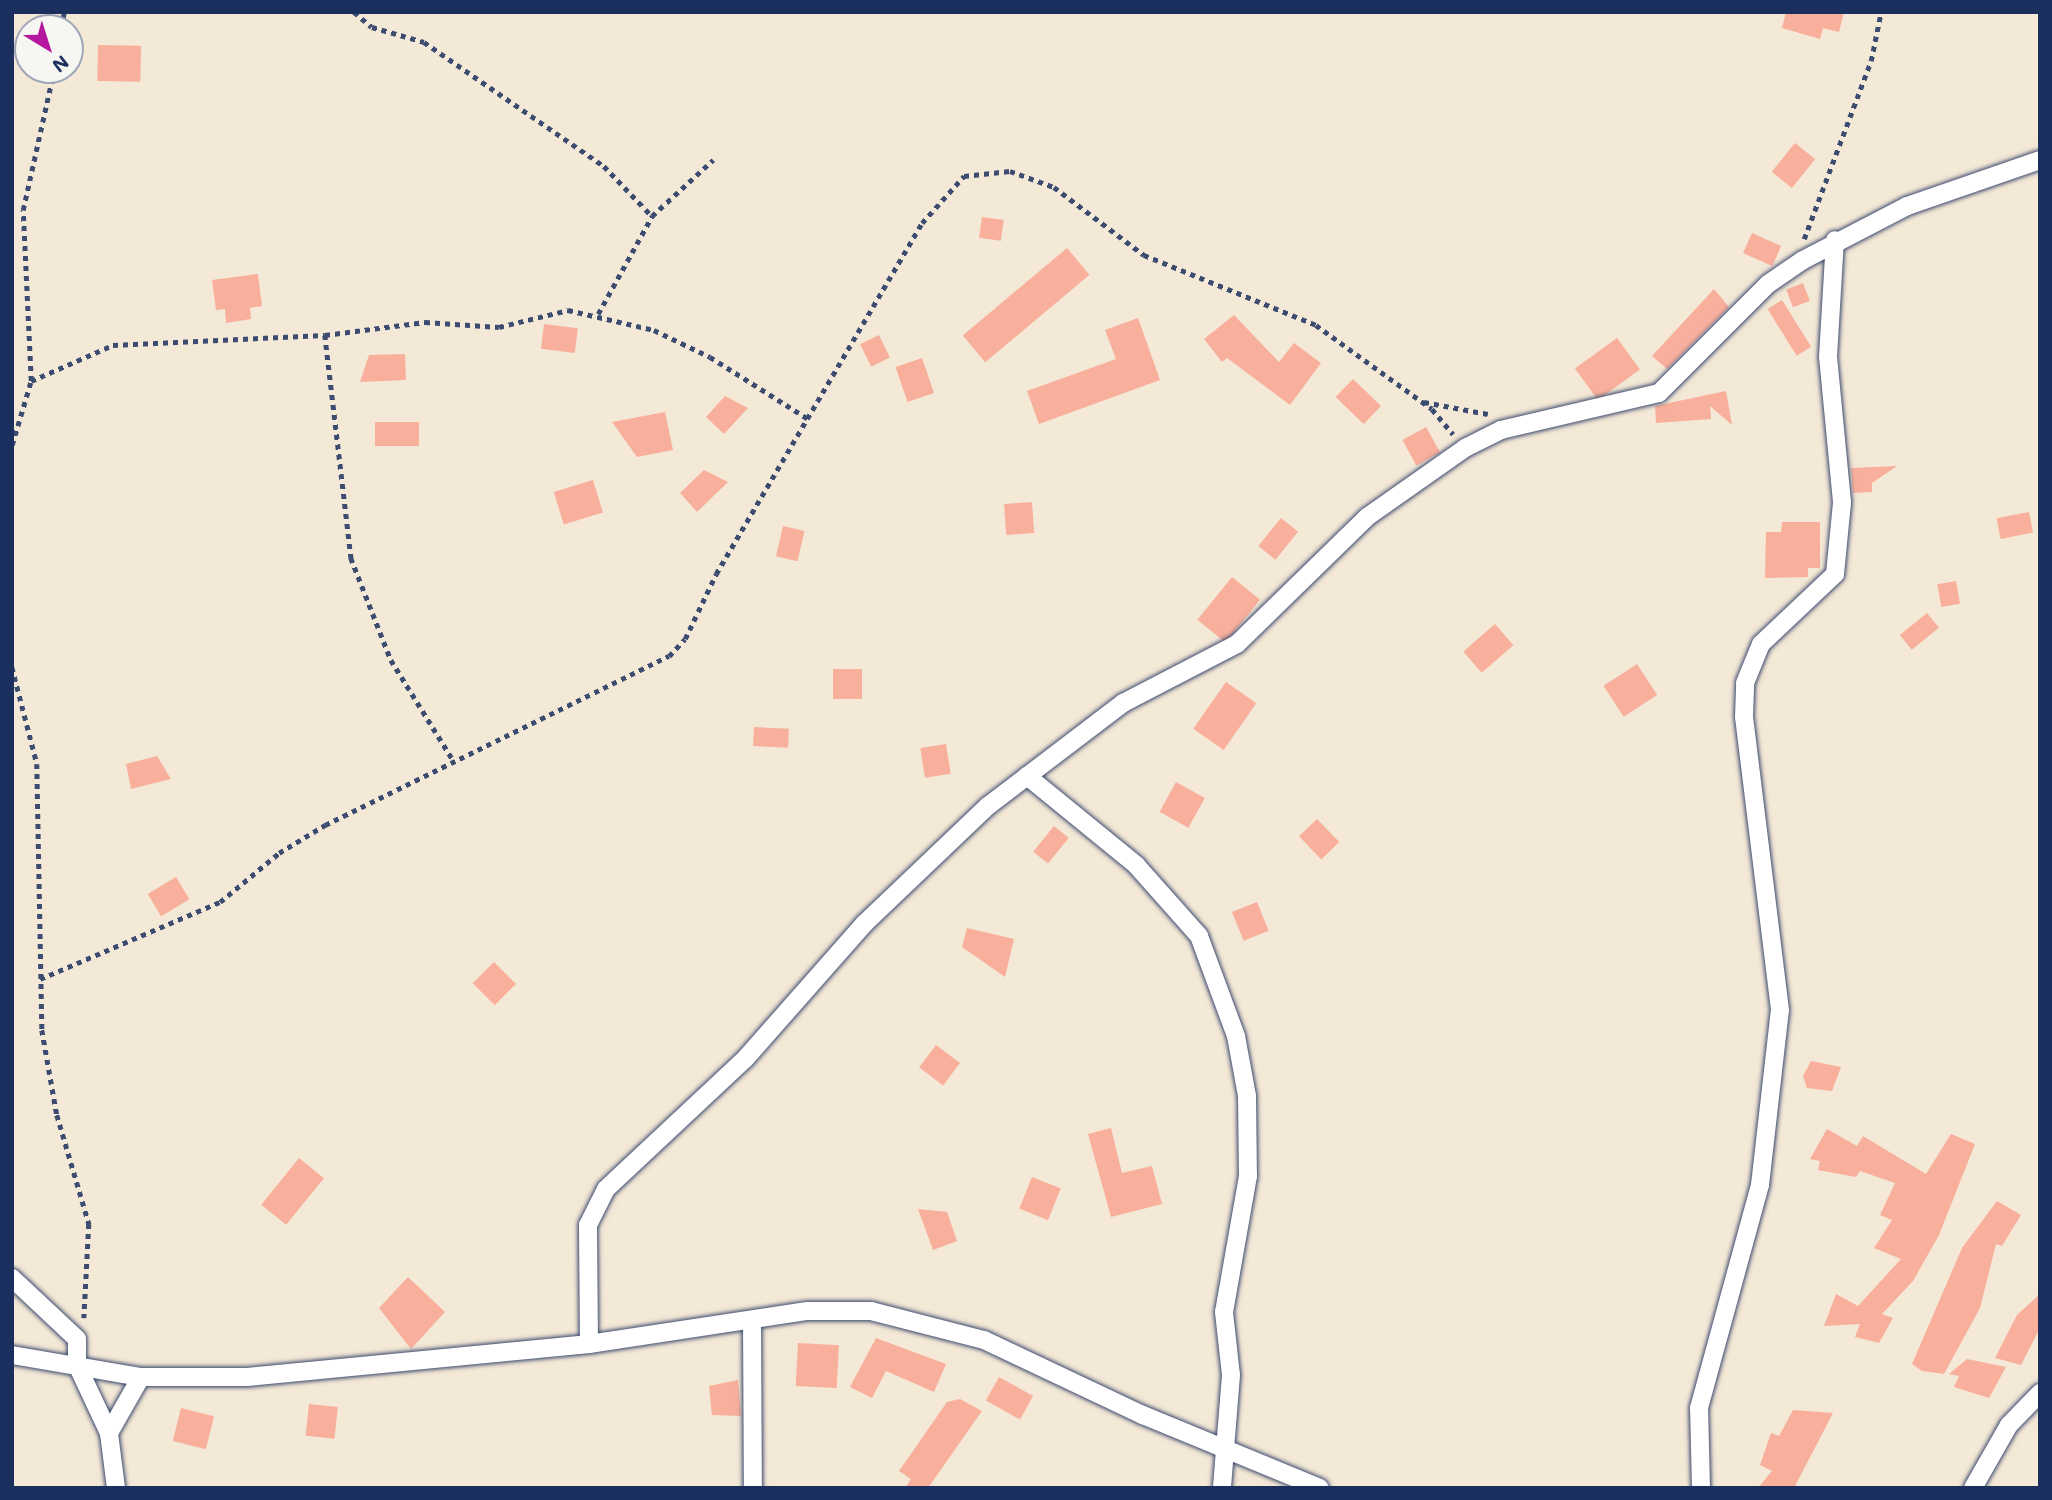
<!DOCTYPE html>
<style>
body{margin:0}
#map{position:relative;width:2052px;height:1500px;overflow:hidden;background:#f4e8d6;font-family:Mali,sans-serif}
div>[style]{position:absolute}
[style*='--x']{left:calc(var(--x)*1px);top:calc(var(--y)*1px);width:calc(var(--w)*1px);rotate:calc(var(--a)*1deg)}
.building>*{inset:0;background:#f8b09c;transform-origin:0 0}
.path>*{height:4.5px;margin-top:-2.25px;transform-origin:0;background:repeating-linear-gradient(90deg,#3c4b70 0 5px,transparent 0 10px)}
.roads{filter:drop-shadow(0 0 2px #3c4b70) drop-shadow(0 0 2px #3c4b70)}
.minor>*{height:18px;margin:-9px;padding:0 9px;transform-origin:9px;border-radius:9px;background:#fff}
span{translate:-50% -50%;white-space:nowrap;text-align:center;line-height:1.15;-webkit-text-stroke:6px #f6f6f2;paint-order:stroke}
.frame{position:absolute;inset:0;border:14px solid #1b2f5e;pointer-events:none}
.north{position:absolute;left:14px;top:14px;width:70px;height:70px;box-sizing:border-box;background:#f6f6f2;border:2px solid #9ea6b7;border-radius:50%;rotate:142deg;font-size:19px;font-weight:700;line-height:28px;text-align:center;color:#1b2f5e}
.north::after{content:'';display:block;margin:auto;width:24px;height:32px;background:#b5179e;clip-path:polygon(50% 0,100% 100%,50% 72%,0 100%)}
</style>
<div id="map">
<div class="building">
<i style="clip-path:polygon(1786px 12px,1844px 12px,1839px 32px,1823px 28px,1820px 39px,1782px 28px)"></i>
<i style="left:98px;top:45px;width:43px;height:36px;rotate:1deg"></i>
<i style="left:1795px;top:143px;width:26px;height:37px;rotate:39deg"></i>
<i style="left:982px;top:217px;width:22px;height:21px;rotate:8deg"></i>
<i style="left:1752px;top:233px;width:32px;height:22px;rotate:24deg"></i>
<i style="left:1067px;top:248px;width:35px;height:136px;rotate:50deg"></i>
<i style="clip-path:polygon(258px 274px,262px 306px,250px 308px,251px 319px,226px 323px,225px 309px,216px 310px,212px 280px)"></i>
<i style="left:1803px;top:283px;width:19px;height:18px;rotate:69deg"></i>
<i style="clip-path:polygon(1714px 289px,1729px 307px,1667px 369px,1652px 356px)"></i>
<i style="left:1782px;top:300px;width:55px;height:17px;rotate:58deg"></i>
<i style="clip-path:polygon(1234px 315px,1279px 362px,1294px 343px,1321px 363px,1290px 405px,1227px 358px,1222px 362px,1204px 339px)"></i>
<i style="clip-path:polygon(1138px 318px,1160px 380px,1039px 424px,1027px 391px,1116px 359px,1105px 330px)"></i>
<i style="left:544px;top:324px;width:34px;height:25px;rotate:7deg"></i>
<i style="left:879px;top:335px;width:25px;height:21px;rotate:64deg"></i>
<i style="left:1617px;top:338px;width:39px;height:52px;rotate:54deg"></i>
<i style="clip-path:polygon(405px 354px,406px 380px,360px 382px,369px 355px)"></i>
<i style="left:922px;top:358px;width:37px;height:28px;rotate:71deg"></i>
<i style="left:1353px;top:379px;width:39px;height:25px;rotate:44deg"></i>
<i style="clip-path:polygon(1726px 391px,1732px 425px,1710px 406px,1711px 419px,1656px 423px,1655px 406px)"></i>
<i style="clip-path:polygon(725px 396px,748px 408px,724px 434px,706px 417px)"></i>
<i style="clip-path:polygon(665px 412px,673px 450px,637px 457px,612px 422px)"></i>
<i style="left:419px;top:422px;width:24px;height:44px;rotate:90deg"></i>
<i style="left:1426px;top:427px;width:29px;height:27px;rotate:61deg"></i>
<i style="clip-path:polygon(1897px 466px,1872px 483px,1872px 492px,1853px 493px,1851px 468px)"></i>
<i style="clip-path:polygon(704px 470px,728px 482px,697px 512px,680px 493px)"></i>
<i style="left:593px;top:480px;width:34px;height:41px;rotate:73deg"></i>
<i style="left:1032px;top:502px;width:31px;height:28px;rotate:86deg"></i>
<i style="left:2029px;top:512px;width:21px;height:33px;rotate:79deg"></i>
<i style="left:1281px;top:518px;width:22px;height:36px;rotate:39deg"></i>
<i style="clip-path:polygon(1782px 522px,1820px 522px,1820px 568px,1808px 568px,1808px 577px,1765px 578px,1766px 532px,1781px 532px)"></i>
<i style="left:783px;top:526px;width:22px;height:31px;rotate:13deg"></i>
<i style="left:1232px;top:577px;width:36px;height:55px;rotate:39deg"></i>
<i style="left:1956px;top:581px;width:23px;height:19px;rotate:80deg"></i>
<i style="left:1927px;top:613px;width:19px;height:35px;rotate:51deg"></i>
<i style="left:1495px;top:624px;width:28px;height:42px;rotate:49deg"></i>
<i style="left:1637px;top:664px;width:37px;height:40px;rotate:57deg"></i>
<i style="left:833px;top:669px;width:29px;height:30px"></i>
<i style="left:1226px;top:682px;width:37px;height:57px;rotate:35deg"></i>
<i style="left:754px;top:727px;width:35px;height:19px;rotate:3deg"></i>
<i style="left:946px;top:744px;width:30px;height:26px;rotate:81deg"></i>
<i style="clip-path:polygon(157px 756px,171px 779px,131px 789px,126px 764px)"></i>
<i style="left:1176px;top:782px;width:33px;height:34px;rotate:29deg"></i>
<i style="left:1317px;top:819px;width:32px;height:25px;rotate:46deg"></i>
<i style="left:1054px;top:826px;width:19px;height:33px;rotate:39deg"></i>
<i style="left:176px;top:877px;width:26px;height:33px;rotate:59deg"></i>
<i style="left:1257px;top:902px;width:31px;height:27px;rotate:68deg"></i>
<i style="clip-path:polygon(967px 928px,1014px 939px,1005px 977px,962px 947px)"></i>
<i style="left:494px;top:962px;width:31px;height:30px;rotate:45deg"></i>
<i style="left:936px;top:1045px;width:30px;height:28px;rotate:37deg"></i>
<i style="clip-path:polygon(1811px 1061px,1841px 1067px,1832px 1091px,1807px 1088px,1803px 1076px)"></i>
<i style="clip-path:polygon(1111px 1128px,1122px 1173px,1152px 1166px,1162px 1204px,1111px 1217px,1088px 1134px)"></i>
<i style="clip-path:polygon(1827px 1129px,1857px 1146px,1863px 1136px,1926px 1174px,1951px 1134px,1975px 1144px,1939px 1235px,1913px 1281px,1882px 1314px,1893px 1318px,1879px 1343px,1855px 1337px,1860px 1324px,1824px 1326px,1836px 1294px,1858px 1306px,1901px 1259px,1874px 1248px,1892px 1220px,1880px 1215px,1895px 1183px,1860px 1171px,1856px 1177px,1818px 1170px,1820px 1161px,1810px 1159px)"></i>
<i style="left:299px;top:1158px;width:32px;height:60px;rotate:39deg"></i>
<i style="left:1032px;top:1177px;width:31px;height:34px;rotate:22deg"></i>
<i style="clip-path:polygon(1997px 1201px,2021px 1215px,2002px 1246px,1996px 1244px,1980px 1308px,1944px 1374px,1922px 1371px,1912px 1364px,1962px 1248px)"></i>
<i style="clip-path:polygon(918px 1209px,947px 1212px,957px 1241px,933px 1250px)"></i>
<i style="clip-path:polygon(408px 1277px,445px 1312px,411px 1349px,379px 1308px)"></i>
<i style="clip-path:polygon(2040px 1294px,2040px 1328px,2021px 1365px,1995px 1358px,2017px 1315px)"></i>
<i style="clip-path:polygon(876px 1338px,946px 1364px,934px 1392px,886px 1371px,872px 1398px,850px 1387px)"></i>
<i style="left:798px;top:1343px;width:41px;height:43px;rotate:3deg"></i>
<i style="clip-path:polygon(1967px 1359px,2006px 1367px,1989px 1398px,1954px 1387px,1959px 1376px,1949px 1374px)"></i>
<i style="left:999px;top:1377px;width:39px;height:27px;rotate:29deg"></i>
<i style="clip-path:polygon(738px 1380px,741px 1416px,712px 1415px,709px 1386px)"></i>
<i style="clip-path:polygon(960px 1399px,982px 1411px,928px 1488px,905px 1488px,911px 1479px,899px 1471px,947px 1402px)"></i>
<i style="left:309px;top:1404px;width:29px;height:32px;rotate:6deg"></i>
<i style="left:181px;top:1408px;width:34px;height:34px;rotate:14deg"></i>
<i style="clip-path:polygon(1793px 1410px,1833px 1413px,1794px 1488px,1758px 1488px,1772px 1471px,1760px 1465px,1771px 1433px,1779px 1436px)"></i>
</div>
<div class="path">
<i style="--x:354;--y:12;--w:23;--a:40"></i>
<i style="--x:372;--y:27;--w:54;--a:16.1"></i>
<i style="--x:424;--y:42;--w:219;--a:34.6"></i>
<i style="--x:604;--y:166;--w:69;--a:46.2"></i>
<i style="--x:61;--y:28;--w:16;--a:-79"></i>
<i style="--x:1804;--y:239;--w:190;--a:-69.4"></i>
<i style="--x:1871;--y:61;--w:50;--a:-78.5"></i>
<i style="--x:598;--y:314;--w:112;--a:-61.1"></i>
<i style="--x:652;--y:216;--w:83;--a:-42.6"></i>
<i style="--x:325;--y:335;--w:225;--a:83.3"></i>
<i style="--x:351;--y:558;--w:110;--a:68.6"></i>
<i style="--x:391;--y:660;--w:118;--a:58.2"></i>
<i style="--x:31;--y:381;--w:171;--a:-92.7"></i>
<i style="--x:23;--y:210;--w:143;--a:-77.5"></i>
<i style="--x:1424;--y:402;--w:65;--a:10.6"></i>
<i style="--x:12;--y:445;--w:67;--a:-73.5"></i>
<i style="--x:31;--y:381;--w:90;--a:-23.7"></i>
<i style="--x:113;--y:345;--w:212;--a:-2.7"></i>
<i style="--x:325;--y:335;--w:101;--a:-7.4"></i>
<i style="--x:425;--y:322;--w:74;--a:3.9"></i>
<i style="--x:499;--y:327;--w:71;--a:-13.8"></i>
<i style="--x:568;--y:310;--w:88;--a:13.1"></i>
<i style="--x:654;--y:330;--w:62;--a:25.7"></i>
<i style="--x:710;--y:357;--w:118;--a:32.2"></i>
<i style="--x:12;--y:667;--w:100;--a:75.5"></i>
<i style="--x:37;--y:764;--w:266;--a:88.9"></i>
<i style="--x:42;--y:1030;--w:86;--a:80"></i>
<i style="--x:57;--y:1115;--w:114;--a:73.6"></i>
<i style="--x:89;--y:1224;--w:94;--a:93"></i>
<i style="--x:40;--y:979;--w:196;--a:-23.2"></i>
<i style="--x:220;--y:902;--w:77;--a:-39.7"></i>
<i style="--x:279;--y:853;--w:54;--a:-31.3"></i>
<i style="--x:325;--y:825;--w:383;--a:-26.2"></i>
<i style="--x:669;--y:656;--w:23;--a:-47"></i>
<i style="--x:685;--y:639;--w:72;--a:-64.5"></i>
<i style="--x:716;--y:574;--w:407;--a:-59.6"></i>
<i style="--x:922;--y:223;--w:63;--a:-48.2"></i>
<i style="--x:964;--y:176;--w:46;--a:-6.2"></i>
<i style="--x:1010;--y:171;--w:47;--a:20"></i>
<i style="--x:1054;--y:187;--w:113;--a:37.1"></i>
<i style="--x:1144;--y:255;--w:186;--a:22.1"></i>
<i style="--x:1316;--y:325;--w:143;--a:35.9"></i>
<i style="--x:1432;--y:409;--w:33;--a:50"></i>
</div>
<div class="roads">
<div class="minor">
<i style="--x:1027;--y:776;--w:141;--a:39.2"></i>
<i style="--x:1136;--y:865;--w:95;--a:48.4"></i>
<i style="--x:1199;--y:936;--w:107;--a:69.7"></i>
<i style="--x:1236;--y:1036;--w:61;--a:79.6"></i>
<i style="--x:1247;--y:1096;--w:80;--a:89.3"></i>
<i style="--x:1248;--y:1176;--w:138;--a:100"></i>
<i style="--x:1224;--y:1312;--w:63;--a:83.7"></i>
<i style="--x:1231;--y:1375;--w:113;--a:94.6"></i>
<i style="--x:12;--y:1278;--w:89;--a:43.2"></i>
<i style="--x:77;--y:1339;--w:26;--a:90"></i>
<i style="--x:77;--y:1365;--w:75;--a:64.8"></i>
<i style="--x:752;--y:1320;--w:168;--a:89.7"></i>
<i style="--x:589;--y:1344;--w:119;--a:-90.5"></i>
<i style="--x:588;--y:1225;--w:40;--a:-63.4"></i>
<i style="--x:606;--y:1189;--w:190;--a:-43.1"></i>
<i style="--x:745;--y:1059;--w:181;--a:-48.6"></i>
<i style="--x:865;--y:923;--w:170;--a:-43.6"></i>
<i style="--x:988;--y:806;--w:170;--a:-37.3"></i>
<i style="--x:1123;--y:703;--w:128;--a:-27.4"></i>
<i style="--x:1237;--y:644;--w:182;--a:-44.3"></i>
<i style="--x:1367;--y:517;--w:120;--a:-35.1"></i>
<i style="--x:1465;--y:448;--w:40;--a:-26.6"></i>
<i style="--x:1501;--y:430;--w:162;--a:-13.2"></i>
<i style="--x:1659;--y:393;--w:154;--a:-45"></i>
<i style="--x:1768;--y:284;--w:42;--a:-34.4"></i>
<i style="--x:1803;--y:260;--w:117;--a:-27.4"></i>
<i style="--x:1907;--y:206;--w:141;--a:-19.1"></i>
<i style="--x:12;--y:1355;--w:131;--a:9.7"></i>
<i style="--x:141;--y:1377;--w:106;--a:0"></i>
<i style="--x:247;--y:1377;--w:344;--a:-5.5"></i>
<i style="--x:589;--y:1344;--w:221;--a:-8.6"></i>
<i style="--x:808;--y:1311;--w:63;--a:0"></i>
<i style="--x:871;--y:1311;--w:117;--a:14.4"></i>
<i style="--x:984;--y:1340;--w:176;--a:25.3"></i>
<i style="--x:1143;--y:1415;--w:191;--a:22.4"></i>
<i style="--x:116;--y:1488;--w:55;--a:-97.3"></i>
<i style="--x:109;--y:1433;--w:64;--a:-60.3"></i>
<i style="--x:1701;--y:1488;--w:80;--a:-91.4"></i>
<i style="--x:1699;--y:1408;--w:231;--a:-74.7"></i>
<i style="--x:1760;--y:1185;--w:176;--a:-83.5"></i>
<i style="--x:1780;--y:1010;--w:295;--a:-97"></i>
<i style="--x:1744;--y:717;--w:34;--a:-88"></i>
<i style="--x:1745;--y:683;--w:42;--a:-67.7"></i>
<i style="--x:1761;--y:644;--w:102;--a:-43.4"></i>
<i style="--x:1835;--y:574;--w:72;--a:-84.4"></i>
<i style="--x:1842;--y:502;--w:146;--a:-95.5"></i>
<i style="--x:1828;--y:357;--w:117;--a:-86.6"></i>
<i style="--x:1973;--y:1488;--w:73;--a:-60.3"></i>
<i style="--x:2009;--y:1425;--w:45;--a:-45.9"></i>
</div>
</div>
<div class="frame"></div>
<div class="north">N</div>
</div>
